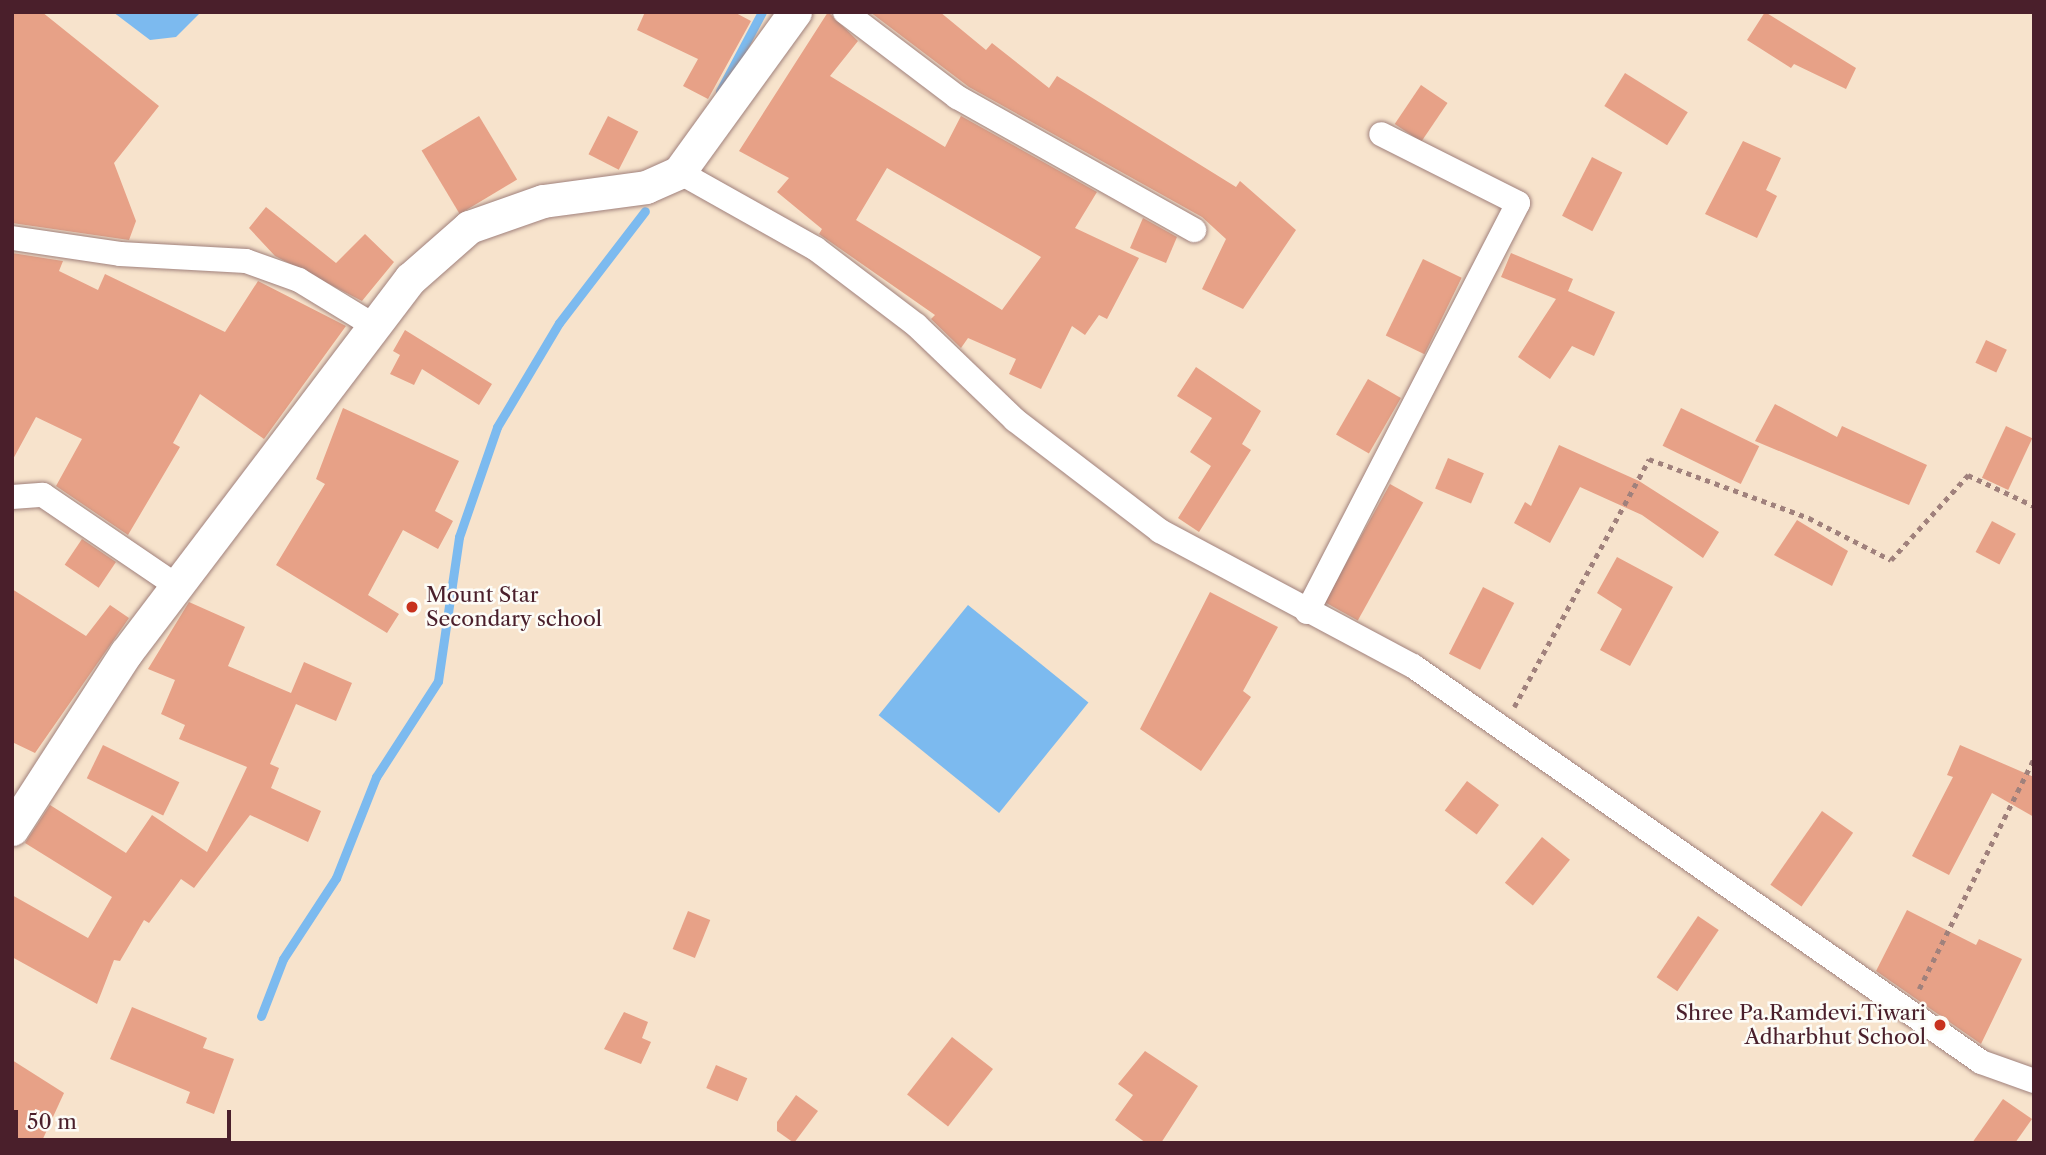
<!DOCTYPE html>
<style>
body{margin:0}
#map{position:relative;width:2046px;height:1155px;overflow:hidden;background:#f7e3cc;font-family:"Libre Caslon Text",serif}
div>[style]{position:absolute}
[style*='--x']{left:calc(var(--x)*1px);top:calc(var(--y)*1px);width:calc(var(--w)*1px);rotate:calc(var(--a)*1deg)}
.water>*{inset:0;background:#7cbaef;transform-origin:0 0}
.stream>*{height:9px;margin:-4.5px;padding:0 4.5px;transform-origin:4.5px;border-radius:4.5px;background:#7cbaef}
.building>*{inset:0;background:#e7a187;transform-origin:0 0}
.path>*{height:4.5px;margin-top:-2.25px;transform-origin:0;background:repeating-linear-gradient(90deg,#a0817c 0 5px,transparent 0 10px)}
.roads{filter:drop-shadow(0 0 2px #a0817c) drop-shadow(0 0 2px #a0817c)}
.street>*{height:24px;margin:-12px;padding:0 12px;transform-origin:12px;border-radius:12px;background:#fff}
.secondary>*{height:33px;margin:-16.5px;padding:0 16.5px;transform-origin:16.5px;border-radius:16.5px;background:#fff}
.dots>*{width:19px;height:19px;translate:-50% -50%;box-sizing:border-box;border:4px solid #fdfcf7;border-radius:50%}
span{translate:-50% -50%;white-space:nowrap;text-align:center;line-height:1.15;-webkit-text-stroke:5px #fdfcf7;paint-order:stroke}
.poi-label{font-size:21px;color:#4a1f2b}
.left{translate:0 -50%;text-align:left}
.right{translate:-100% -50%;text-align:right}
.frame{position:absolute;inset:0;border:14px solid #4a1f2b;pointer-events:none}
.scale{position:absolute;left:14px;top:1110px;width:217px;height:32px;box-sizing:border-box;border:4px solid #4a1f2b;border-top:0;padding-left:9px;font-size:21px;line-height:24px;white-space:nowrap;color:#4a1f2b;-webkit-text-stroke:5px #fdfcf7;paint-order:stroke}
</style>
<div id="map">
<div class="water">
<i style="clip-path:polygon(113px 12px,201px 12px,176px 37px,150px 40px)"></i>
<i style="left:968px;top:605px;width:155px;height:142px;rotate:39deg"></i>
</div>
<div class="stream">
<i style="--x:720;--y:91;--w:89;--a:-62"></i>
<i style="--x:261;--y:1016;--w:61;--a:-68.9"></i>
<i style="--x:283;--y:959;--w:97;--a:-56.8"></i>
<i style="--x:336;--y:878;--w:109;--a:-68.4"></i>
<i style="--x:376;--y:777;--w:114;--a:-57.1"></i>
<i style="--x:438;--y:681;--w:146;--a:-81.7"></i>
<i style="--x:459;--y:537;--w:116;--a:-70.9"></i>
<i style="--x:497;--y:427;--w:121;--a:-59.2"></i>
<i style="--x:559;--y:323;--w:141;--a:-52.5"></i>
</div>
<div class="building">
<i style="clip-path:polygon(12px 12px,42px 12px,159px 106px,114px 163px,136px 221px,129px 240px,12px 223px)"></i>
<i style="clip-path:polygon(645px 12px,734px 12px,751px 21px,708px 99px,683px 86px,698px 59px,637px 30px)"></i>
<i style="clip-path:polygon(evenodd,828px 12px,858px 41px,830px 76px,945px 147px,961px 116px,1097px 192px,1075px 228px,1139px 258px,1107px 319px,1099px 315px,1085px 335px,1072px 326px,1041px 389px,1009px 374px,1016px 359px,968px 338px,961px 348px,931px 319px,935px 315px,819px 234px,822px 229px,777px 192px,789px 178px,739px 151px,828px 12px,887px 168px,1041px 257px,1002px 310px,856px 220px,887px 168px)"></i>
<i style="clip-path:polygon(870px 12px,940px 12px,986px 50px,992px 43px,1049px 88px,1057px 76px,1236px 187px,1240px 181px,1296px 230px,1243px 309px,1202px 289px,1226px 239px,1202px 217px,969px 87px)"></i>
<i style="clip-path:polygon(1765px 12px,1856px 68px,1846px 89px,1794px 64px,1791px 68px,1747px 40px)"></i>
<i style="left:1625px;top:73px;width:74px;height:39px;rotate:32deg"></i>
<i style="left:1421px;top:85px;width:32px;height:47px;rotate:34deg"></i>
<i style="left:479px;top:116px;width:74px;height:67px;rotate:59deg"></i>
<i style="left:608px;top:116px;width:34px;height:43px;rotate:27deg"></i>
<i style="clip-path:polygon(1743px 141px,1781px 158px,1766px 190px,1777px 196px,1757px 238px,1705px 214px)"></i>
<i style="left:1592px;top:157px;width:34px;height:66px;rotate:27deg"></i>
<i style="clip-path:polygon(266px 207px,336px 263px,365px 234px,394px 262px,362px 301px,275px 256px,249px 228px)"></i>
<i style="clip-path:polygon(1143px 218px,1177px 237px,1166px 263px,1130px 248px)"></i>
<i style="clip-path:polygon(12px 253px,63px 261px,59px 271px,98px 290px,105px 274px,225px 332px,258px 281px,346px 326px,264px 439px,200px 394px,173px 443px,180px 447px,128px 535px,56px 486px,82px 439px,36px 417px,12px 461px)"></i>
<i style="clip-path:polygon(1511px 253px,1573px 279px,1568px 291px,1615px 312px,1594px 356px,1572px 346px,1550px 379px,1518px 357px,1556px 299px,1501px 277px)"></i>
<i style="left:1423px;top:259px;width:43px;height:85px;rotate:26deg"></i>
<i style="clip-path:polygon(405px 330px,492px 384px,479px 405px,422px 369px,414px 385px,390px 374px,400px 355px,393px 351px)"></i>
<i style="left:1986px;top:340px;width:23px;height:25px;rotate:25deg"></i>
<i style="clip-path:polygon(1196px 367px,1261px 411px,1242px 444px,1251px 450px,1199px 532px,1178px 518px,1211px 466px,1190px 452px,1212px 418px,1177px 396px)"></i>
<i style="left:1368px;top:379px;width:38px;height:64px;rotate:30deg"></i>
<i style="clip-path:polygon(1775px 404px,1837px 437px,1842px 426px,1927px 465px,1909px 505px,1755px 441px)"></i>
<i style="clip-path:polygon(343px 408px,459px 461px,435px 511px,453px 521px,438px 549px,403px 530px,368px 595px,399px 614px,387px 633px,276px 565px,325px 484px,316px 479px)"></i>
<i style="left:1681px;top:408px;width:87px;height:42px;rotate:26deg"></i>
<i style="left:2006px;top:426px;width:29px;height:57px;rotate:25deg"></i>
<i style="clip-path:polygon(1559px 445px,1639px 481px,1719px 532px,1703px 558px,1642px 515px,1580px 487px,1550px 543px,1514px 523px,1525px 502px,1531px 506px)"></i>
<i style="left:1448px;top:458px;width:39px;height:33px;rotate:23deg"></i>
<i style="left:1390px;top:484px;width:38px;height:135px;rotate:29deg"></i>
<i style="clip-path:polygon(1797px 520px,1848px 551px,1832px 586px,1774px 555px)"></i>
<i style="left:1992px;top:521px;width:27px;height:35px;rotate:28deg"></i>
<i style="left:82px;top:539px;width:41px;height:31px;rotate:34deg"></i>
<i style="clip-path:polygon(1617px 557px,1673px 587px,1630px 666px,1600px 650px,1622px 609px,1597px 593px)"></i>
<i style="left:1483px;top:587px;width:35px;height:75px;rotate:27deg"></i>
<i style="clip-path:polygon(12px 589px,86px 636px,110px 605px,129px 618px,35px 753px,12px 742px)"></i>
<i style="clip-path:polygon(1210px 592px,1278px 627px,1243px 691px,1251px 697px,1201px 771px,1140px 729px)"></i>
<i style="clip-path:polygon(189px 602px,245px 627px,228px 666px,291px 693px,304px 662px,352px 683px,336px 721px,296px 704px,270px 764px,279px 768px,271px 788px,321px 811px,308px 842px,250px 815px,194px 888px,181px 879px,149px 923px,144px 920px,120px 961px,114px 960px,97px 1004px,12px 957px,12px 895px,88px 938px,112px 897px,25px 843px,50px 805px,126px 853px,152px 815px,207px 852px,247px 767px,179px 739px,185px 725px,161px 714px,175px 680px,148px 669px)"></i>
<i style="left:103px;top:745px;width:85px;height:37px;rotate:26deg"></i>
<i style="clip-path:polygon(1960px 745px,2034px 777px,2034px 817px,1992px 793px,1949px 875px,1912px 856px,1953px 777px,1947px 775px)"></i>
<i style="left:1467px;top:781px;width:40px;height:37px;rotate:37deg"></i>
<i style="left:1822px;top:811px;width:38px;height:90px;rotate:35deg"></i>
<i style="left:1542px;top:837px;width:36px;height:59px;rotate:39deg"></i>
<i style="clip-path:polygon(1907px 910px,1976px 945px,1979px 939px,2022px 959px,1981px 1044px,1876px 971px)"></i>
<i style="left:688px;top:911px;width:24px;height:41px;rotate:22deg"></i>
<i style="left:1698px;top:916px;width:25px;height:74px;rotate:34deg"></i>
<i style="clip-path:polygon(132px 1007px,207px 1038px,203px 1048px,234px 1059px,214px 1114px,186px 1103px,190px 1092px,110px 1059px)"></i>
<i style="clip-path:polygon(624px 1012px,648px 1022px,642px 1038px,651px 1042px,641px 1064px,604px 1049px)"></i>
<i style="left:952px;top:1037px;width:52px;height:73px;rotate:38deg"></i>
<i style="clip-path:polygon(1145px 1051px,1198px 1086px,1161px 1143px,1146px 1143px,1115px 1120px,1133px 1095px,1118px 1084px)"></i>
<i style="clip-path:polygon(12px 1060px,64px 1093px,41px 1143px,12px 1143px)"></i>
<i style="left:716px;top:1065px;width:34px;height:25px;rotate:23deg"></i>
<i style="clip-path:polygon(796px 1095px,818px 1111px,794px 1143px,777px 1131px,777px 1122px)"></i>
<i style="clip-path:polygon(2003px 1099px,2032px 1119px,2015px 1143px,1972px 1143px)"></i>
</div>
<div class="path">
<i style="--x:1514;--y:707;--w:282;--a:-61.4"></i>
<i style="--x:1649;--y:459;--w:171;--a:20.2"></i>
<i style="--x:1809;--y:518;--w:92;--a:27.1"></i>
<i style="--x:1891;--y:560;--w:115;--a:-47.8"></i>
<i style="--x:1968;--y:475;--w:73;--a:25.2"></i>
<i style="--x:1919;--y:989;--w:258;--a:-63.5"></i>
</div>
<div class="roads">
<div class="street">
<i style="--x:845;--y:12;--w:141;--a:37.2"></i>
<i style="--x:957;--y:97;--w:272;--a:29.3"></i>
<i style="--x:679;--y:172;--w:157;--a:29.3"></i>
<i style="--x:816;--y:249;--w:126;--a:37.2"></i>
<i style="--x:916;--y:325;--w:137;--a:43.8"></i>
<i style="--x:1015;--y:420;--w:183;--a:37.4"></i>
<i style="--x:1160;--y:531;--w:287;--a:28.1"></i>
<i style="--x:1413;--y:666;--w:692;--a:34.88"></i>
<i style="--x:1981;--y:1062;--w:56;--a:19.7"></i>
<i style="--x:12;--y:238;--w:109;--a:8.4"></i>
<i style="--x:120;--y:254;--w:126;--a:3.2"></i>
<i style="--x:246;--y:261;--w:56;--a:19.7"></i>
<i style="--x:299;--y:280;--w:84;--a:31.4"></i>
<i style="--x:12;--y:497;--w:31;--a:-4"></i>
<i style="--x:43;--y:495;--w:162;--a:34.2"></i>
<i style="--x:1307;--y:612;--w:460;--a:-62.7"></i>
<i style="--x:1518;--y:203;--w:153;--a:-153.3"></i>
</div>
<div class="secondary">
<i style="--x:12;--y:829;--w:210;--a:-57.1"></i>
<i style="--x:126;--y:653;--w:470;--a:-52.8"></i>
<i style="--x:410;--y:279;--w:79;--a:-41.4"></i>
<i style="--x:469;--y:227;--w:78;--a:-19.4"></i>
<i style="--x:543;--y:201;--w:104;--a:-7.7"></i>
<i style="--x:646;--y:187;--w:36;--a:-24"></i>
<i style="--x:679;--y:172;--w:198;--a:-54.1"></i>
</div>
</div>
<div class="dots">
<i style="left:412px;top:607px;background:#c8321e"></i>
<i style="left:1940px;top:1025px;background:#c8321e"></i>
</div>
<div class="poi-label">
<span class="left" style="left:426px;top:607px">Mount Star<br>Secondary school</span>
<span class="right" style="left:1926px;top:1025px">Shree Pa.Ramdevi.Tiwari<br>Adharbhut School</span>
</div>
<div class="frame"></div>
<div class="scale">50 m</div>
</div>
